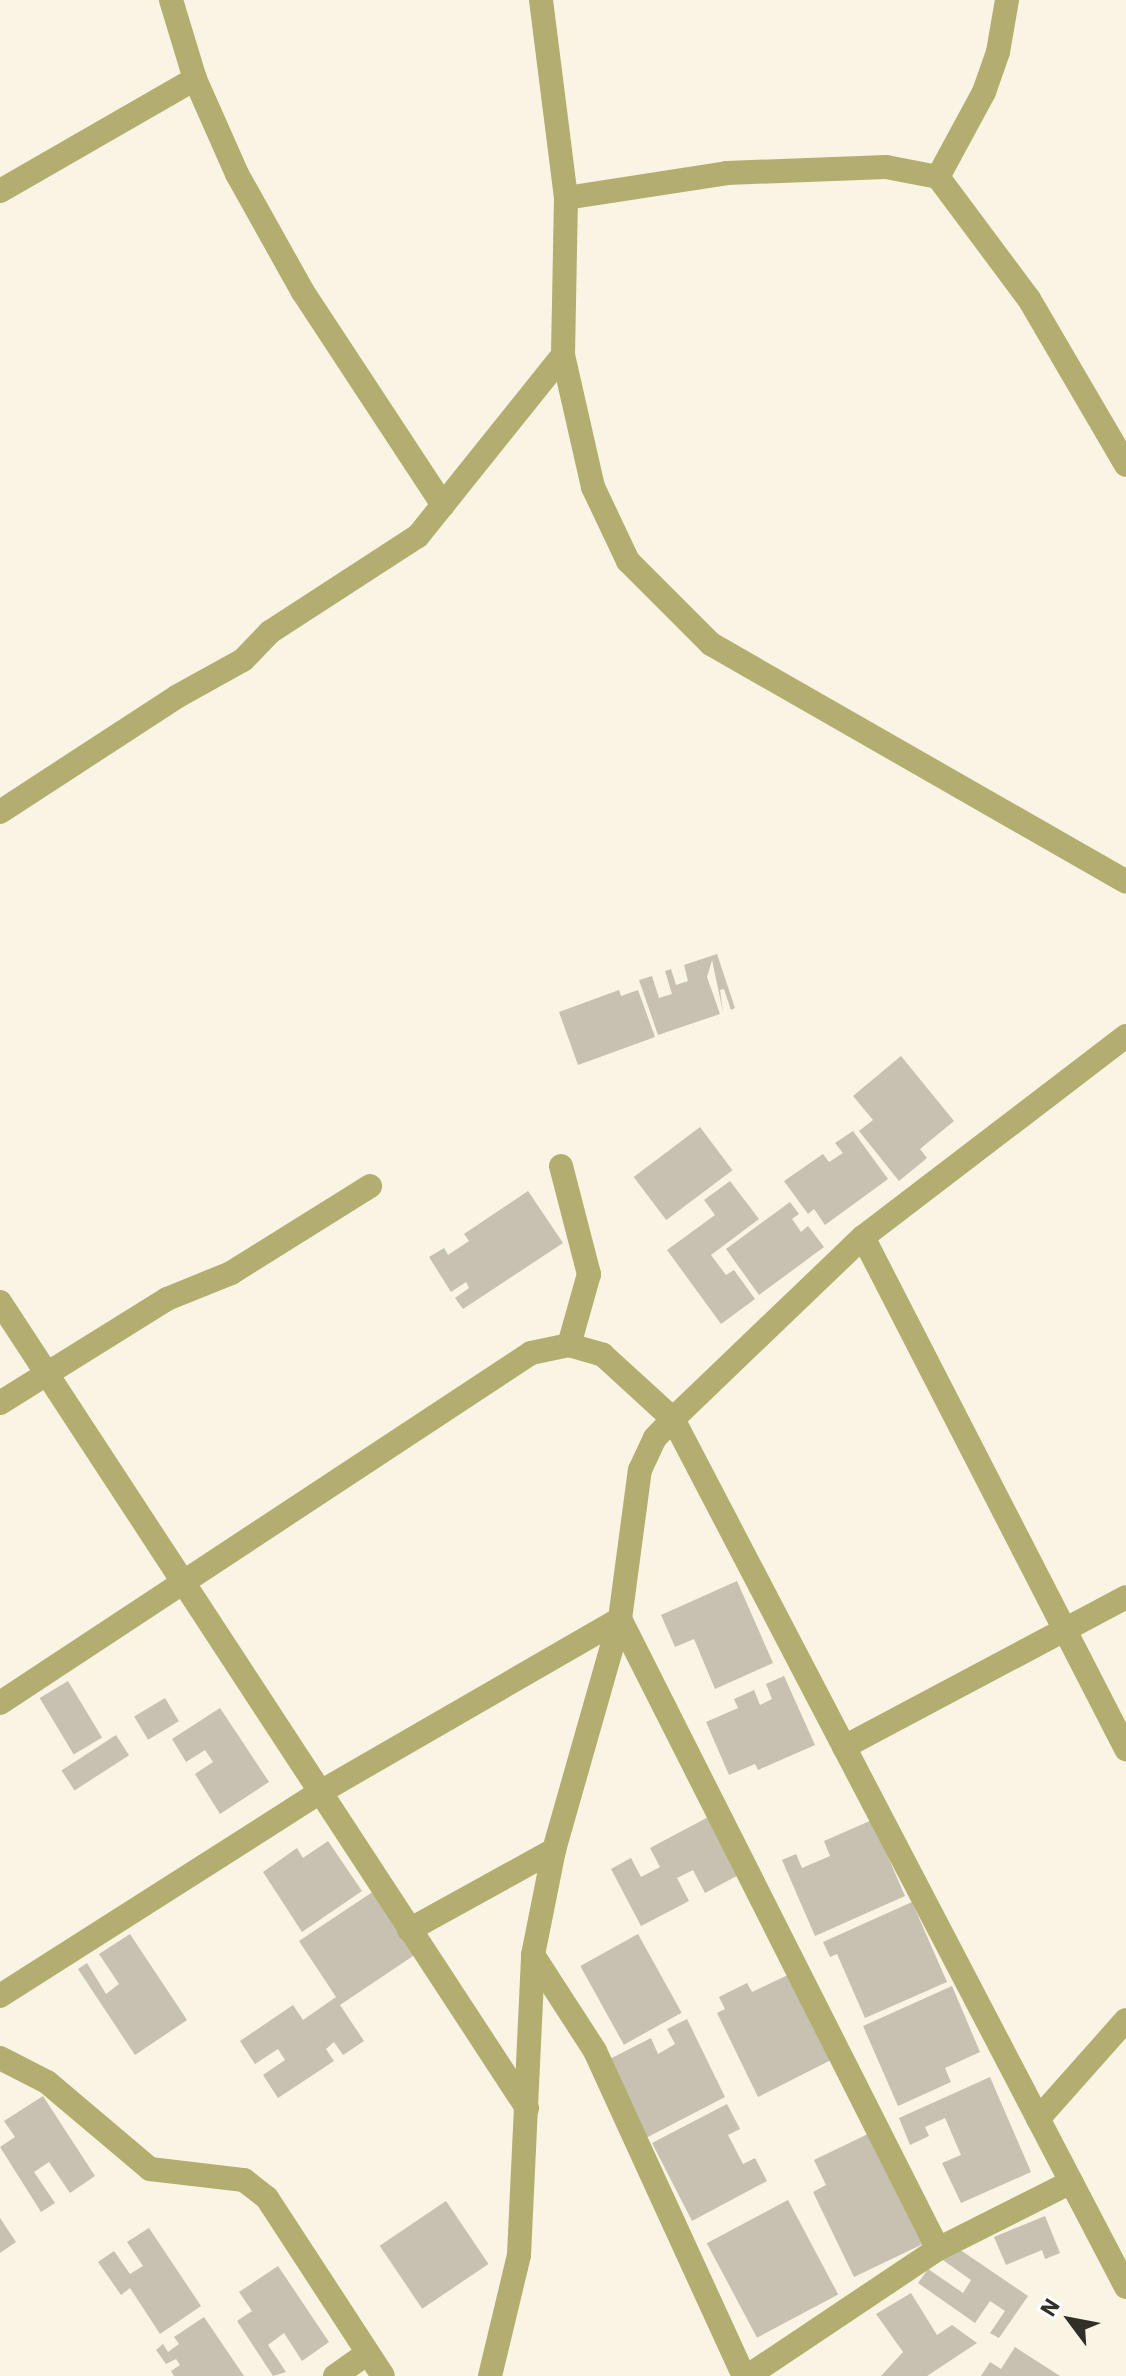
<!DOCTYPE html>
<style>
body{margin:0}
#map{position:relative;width:1126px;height:2376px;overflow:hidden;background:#f9f4e3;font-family:"IBM Plex Sans",sans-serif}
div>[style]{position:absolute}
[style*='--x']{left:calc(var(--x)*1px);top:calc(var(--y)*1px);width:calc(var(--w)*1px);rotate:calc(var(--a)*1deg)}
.building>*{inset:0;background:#c6c1b0;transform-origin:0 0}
.minor>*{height:24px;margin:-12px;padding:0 12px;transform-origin:12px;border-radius:12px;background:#b3ad70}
span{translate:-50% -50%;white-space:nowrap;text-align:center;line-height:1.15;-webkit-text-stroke:6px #fff;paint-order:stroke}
.north{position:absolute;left:1030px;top:2280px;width:80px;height:80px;-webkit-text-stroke:6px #fff;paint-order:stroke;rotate:302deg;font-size:22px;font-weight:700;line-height:32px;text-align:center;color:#312f28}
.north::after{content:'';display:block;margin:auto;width:28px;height:36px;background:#312f28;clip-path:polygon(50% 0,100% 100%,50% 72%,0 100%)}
</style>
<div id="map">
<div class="building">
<i style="clip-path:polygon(717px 954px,735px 1008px,731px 1010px,724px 989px,720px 990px,723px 1012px,712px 960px,707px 977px,720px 1014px,658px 1035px,639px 980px,652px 976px,659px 998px,672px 994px,665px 971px,671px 969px,676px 985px,688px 981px,684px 965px)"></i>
<i style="clip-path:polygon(619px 990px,621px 996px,638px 990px,655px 1037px,578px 1065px,559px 1012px)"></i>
<i style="clip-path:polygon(901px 1056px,954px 1121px,920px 1149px,927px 1158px,899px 1181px,859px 1131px,873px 1120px,853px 1096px)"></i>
<i style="left:700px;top:1127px;width:54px;height:83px;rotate:53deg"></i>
<i style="clip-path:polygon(853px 1131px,888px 1179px,825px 1225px,814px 1209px,808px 1214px,784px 1181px,823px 1154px,829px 1162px,843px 1153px,835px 1143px)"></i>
<i style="clip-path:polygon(730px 1181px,759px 1219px,711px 1255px,726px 1275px,734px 1270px,755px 1299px,721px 1324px,667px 1250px,715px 1215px,704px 1200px)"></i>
<i style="clip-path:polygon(528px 1191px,563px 1243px,463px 1309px,455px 1298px,469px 1288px,466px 1282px,451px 1292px,429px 1257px,444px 1248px,448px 1255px,469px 1241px,464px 1234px)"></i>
<i style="clip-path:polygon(790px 1202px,799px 1214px,792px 1219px,801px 1232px,808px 1226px,824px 1247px,759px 1295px,726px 1249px)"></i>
<i style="clip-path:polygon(737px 1581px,773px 1663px,715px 1689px,694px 1639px,675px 1647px,661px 1615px)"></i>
<i style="clip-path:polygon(784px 1676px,815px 1745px,758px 1770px,755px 1764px,729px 1775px,706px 1722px,738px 1708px,734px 1699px,754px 1690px,760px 1705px,772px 1699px,766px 1684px)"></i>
<i style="left:68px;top:1681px;width:66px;height:33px;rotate:59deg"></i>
<i style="left:165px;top:1698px;width:27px;height:36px;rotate:59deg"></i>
<i style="clip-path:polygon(220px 1708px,269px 1782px,220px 1814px,195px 1774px,213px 1762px,205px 1750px,186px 1762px,172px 1739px)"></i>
<i style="left:116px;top:1735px;width:24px;height:65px;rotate:57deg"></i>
<i style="clip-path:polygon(714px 1814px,744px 1872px,705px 1893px,693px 1870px,677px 1878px,689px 1901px,641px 1926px,611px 1869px,631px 1858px,641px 1877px,660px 1867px,650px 1848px)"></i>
<i style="clip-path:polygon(872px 1820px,905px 1896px,815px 1936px,782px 1860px,796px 1854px,802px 1868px,830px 1856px,824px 1841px)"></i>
<i style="clip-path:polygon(328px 1841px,362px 1891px,302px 1932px,263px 1872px,297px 1848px,303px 1858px)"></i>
<i style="clip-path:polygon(377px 1889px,419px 1952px,340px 2005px,364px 2041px,343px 2055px,334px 2042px,326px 2049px,334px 2061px,278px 2098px,263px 2075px,285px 2060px,278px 2049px,255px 2064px,240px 2041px,293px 2005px,303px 2020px,336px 1997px,299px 1941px)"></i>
<i style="clip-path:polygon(912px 1902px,947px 1982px,865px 2018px,837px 1954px,830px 1957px,823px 1942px)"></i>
<i style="clip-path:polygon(130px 1934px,187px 2020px,135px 2055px,78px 1969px,87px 1963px,106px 1994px,119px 1984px,99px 1954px)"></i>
<i style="left:638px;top:1934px;width:90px;height:66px;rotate:61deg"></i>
<i style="clip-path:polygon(790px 1974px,833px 2059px,758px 2097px,717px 2013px,725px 2009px,719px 1997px,747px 1983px,752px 1992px)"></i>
<i style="clip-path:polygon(952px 1986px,980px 2052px,945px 2068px,951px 2082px,898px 2106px,863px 2026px)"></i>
<i style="clip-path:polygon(687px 2019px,725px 2097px,644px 2139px,604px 2062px,651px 2038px,658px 2054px,675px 2044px,667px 2029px)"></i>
<i style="clip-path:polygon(990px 2077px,1031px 2172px,961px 2203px,942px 2163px,961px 2155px,945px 2118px,925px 2127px,929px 2136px,910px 2145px,899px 2118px)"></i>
<i style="clip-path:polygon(43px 2096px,95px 2176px,70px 2193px,49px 2162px,34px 2172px,55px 2203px,41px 2212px,0 2147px,15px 2137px,4px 2121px)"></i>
<i style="clip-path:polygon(727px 2104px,740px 2129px,728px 2135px,743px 2164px,755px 2158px,767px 2181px,692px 2221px,652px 2143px)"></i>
<i style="clip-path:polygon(872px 2132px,925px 2243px,854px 2277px,813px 2192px,826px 2185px,814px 2160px)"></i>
<i style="left:788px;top:2200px;width:107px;height:92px;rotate:62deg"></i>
<i style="left:446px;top:2201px;width:76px;height:80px;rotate:56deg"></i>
<i style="clip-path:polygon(1045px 2216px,1060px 2253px,1045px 2259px,1042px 2250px,1006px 2265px,994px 2237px)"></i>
<i style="clip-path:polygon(0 2218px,16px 2242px,0 2253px)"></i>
<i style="clip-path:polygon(149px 2228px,201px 2306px,160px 2334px,130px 2288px,121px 2295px,98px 2262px,114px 2251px,130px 2274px,143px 2266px,127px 2242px)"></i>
<i style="clip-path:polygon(956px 2247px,1028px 2296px,999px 2338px,990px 2333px,1005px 2311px,990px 2301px,975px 2323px,918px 2283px,928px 2269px,963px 2293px,971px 2280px,940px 2258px)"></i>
<i style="clip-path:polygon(278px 2266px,329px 2342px,302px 2361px,284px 2333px,268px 2345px,286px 2372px,273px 2376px,237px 2321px,252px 2311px,239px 2292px)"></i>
<i style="clip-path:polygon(911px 2293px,937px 2335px,952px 2325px,977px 2343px,927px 2376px,881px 2376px,903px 2352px,876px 2314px)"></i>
<i style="clip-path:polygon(204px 2317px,244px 2376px,174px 2376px,171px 2371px,180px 2365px,176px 2359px,166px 2364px,156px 2350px,163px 2344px,168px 2352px,179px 2344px,174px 2337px)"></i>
<i style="clip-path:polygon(1015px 2347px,1060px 2376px,981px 2376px,990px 2362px,1001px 2369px)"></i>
</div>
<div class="minor">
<i style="--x:171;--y:0;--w:83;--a:73.1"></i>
<i style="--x:195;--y:79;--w:104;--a:66.1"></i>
<i style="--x:237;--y:174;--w:135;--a:60.8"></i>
<i style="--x:303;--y:292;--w:255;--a:56.7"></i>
<i style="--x:541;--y:0;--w:200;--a:82.8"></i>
<i style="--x:566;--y:198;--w:157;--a:91.1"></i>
<i style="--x:563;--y:355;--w:135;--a:77.2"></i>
<i style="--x:593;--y:487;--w:82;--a:64.7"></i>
<i style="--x:628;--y:561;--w:117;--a:45"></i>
<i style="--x:711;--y:644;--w:478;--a:29.8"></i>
<i style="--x:938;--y:177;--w:97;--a:-61.6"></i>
<i style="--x:984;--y:92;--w:42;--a:-70.7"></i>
<i style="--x:998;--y:52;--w:53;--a:-80.2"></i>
<i style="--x:0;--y:191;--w:225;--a:-29.9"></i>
<i style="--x:566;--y:198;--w:163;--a:-8.8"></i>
<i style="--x:727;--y:173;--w:159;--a:-2.2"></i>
<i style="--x:886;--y:167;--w:53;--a:10.9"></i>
<i style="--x:938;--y:177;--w:152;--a:53.3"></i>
<i style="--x:1029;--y:299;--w:192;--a:59.7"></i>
<i style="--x:0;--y:812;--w:212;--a:-33.1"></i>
<i style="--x:178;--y:696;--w:74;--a:-29"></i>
<i style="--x:243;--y:660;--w:39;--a:-46"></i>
<i style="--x:270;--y:632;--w:176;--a:-33"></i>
<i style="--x:418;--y:536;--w:232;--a:-51.3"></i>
<i style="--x:561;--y:1166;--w:112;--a:75.5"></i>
<i style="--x:589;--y:1274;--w:74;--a:105.7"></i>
<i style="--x:863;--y:1237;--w:576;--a:62.81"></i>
<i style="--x:0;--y:1302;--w:963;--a:56.82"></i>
<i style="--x:0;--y:1403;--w:197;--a:-31.9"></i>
<i style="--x:167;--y:1299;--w:69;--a:-22.1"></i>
<i style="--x:231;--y:1273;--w:164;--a:-32"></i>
<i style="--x:0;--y:1703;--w:636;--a:-33.39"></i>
<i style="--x:531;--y:1353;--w:39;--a:-12"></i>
<i style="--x:569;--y:1345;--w:35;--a:16"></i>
<i style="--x:603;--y:1355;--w:95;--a:42.4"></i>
<i style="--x:673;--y:1419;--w:979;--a:62.44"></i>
<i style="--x:844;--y:1747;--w:319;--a:-28"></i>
<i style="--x:409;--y:1930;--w:166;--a:-28.9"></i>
<i style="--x:533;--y:1955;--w:114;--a:57.1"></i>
<i style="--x:595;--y:2051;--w:358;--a:65.4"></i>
<i style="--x:0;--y:1996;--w:376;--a:-32.5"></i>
<i style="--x:317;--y:1794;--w:350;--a:-30"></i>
<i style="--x:0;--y:2058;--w:53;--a:27.1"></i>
<i style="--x:47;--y:2082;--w:135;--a:40.2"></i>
<i style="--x:150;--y:2169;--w:95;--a:6.7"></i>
<i style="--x:244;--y:2180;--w:29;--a:38"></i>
<i style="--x:267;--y:2198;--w:212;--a:56.9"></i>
<i style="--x:1038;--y:2119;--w:132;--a:-48.4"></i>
<i style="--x:938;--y:2249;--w:706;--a:-116.78"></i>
<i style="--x:620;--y:1619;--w:150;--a:-82.4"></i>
<i style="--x:640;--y:1470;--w:35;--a:-65"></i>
<i style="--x:655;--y:1438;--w:26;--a:-47"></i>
<i style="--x:673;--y:1419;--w:263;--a:-43.8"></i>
<i style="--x:863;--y:1237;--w:331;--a:-37.4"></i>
<i style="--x:335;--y:2376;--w:39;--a:-35"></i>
<i style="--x:490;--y:2376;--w:124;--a:-76.5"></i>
<i style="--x:519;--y:2255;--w:300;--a:-87.3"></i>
<i style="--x:533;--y:1955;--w:107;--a:-78.7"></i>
<i style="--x:554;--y:1850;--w:240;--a:-74.1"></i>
<i style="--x:748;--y:2376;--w:229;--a:-33.8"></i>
<i style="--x:938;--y:2249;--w:149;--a:-26.7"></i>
</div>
<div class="north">N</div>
</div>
